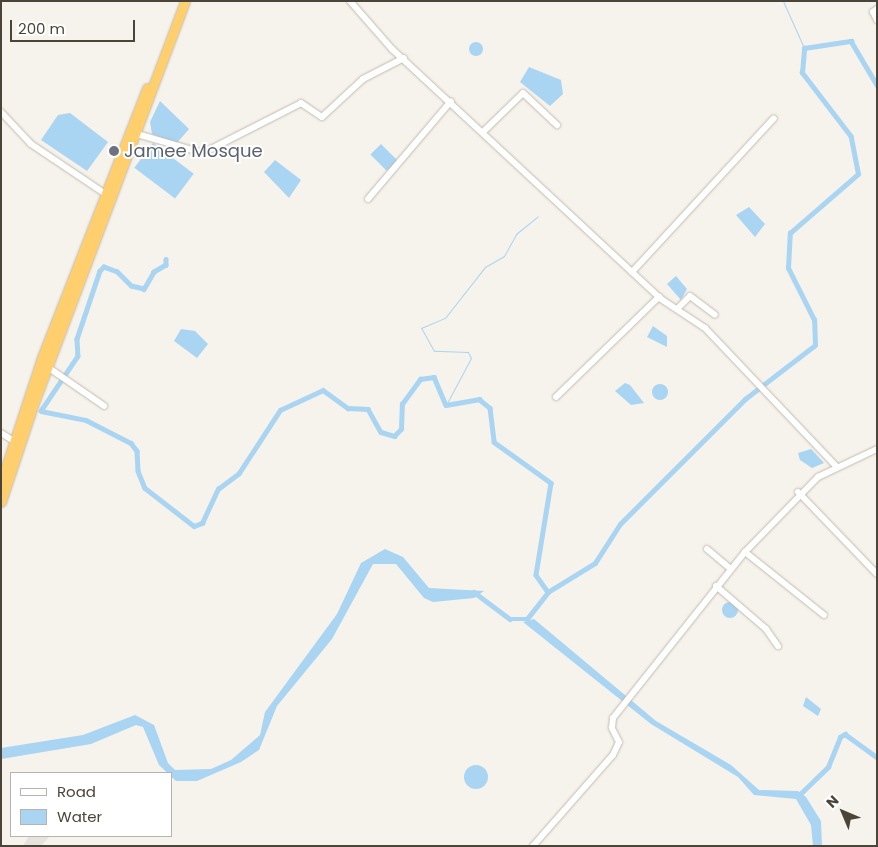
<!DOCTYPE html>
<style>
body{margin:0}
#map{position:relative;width:878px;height:847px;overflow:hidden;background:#f6f3ec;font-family:Poppins,sans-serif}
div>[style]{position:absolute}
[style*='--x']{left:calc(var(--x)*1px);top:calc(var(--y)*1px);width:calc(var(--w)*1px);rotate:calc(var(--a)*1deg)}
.industrial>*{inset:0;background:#e6e2dd}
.water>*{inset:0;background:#a9d4f2;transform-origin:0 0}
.round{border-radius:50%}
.stream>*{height:1px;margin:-0.5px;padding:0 0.5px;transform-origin:0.5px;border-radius:0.5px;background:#a9d4f2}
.canal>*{height:4.5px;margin:-2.25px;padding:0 2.25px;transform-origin:2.25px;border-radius:2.25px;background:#a9d4f2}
.roads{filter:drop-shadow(0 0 1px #c2bbae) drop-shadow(0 0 1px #c2bbae)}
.minor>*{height:6px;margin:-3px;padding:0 3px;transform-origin:3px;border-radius:3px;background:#fff}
.highway>*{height:9px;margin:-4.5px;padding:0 4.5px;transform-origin:4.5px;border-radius:4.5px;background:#ffcf6e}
.dots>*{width:14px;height:14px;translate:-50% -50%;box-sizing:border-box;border:2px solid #fff;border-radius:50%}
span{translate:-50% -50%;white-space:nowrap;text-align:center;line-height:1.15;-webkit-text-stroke:4px #fff;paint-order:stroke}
.worship-label{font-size:18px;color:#5b616d}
.left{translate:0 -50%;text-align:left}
.frame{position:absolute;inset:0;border:2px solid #4b4439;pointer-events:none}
.legend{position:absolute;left:10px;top:772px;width:162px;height:65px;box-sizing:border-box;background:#fff;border:1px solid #b7b4b0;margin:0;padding:6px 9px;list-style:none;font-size:15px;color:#4b4439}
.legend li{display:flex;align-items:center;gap:10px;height:25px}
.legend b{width:25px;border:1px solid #b7b4b0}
.north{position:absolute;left:818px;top:787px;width:50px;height:50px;-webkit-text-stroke:4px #fff;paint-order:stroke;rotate:315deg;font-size:14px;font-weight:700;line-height:20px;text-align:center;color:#4b4439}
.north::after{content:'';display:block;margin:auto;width:18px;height:22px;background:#4b4439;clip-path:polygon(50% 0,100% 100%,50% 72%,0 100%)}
.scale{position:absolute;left:10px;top:20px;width:125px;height:22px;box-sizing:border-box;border:2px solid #4b4439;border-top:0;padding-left:6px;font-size:15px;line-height:18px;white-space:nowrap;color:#4b4439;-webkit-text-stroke:4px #fff;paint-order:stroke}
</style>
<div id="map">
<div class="industrial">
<i style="clip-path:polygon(29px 836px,50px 836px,41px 846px,23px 846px)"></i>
</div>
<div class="water">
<i class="round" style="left:469px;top:42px;width:14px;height:14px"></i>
<i style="clip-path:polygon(529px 67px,561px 80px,563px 94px,550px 106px,520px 82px)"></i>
<i style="clip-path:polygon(160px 101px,189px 129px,176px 144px,152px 134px,150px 122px)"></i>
<i style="clip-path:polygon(70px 113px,108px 142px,87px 171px,41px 140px,58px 115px)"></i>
<i style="left:153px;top:143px;width:51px;height:31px;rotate:37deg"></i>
<i style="left:381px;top:144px;width:23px;height:15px;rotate:45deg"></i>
<i style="clip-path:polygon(275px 160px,301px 180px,289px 198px,264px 172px)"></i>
<i style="clip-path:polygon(749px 207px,765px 224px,755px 237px,736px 215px)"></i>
<i style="clip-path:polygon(676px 276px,687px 289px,681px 300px,667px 284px)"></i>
<i style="clip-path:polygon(653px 326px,667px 336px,667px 347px,647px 337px)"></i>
<i style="clip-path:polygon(181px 329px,195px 331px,208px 344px,197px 358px,174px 341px)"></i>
<i style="clip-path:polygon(625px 383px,630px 385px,644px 403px,631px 405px,615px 391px)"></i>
<i class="round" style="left:652px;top:384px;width:16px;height:16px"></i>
<i style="clip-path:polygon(811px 449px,813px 451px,824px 463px,812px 468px,800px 460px,798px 453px)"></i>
<i style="clip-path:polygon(385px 549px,403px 557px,429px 588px,484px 591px,474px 598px,433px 602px,424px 598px,396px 564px,373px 564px,332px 639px,277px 706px,259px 750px,241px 762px,197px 781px,176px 781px,159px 765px,143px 727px,136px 725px,91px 744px,1px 759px,1px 748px,83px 735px,135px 715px,154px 725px,168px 763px,175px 770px,211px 769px,231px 760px,260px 735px,265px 712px,337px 614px,361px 563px)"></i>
<i class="round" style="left:722px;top:602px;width:16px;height:16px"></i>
<i style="clip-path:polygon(534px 619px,656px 721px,731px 765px,759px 790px,798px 791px,806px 797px,821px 821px,822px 846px,813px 846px,811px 825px,796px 799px,754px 795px,738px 777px,651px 724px,523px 622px)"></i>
<i style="clip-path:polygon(806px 697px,821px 709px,818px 716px,803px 706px)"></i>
<i class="round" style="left:464px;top:765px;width:24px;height:24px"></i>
</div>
<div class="stream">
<i style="--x:783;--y:1;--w:51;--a:65.9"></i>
<i style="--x:446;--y:405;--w:53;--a:-62"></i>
<i style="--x:471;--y:358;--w:7;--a:-117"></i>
<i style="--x:468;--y:352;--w:34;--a:-178"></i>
<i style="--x:434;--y:351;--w:26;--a:-119"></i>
<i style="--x:421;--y:328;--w:26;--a:-23"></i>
<i style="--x:445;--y:318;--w:65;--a:-51.9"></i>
<i style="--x:485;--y:267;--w:22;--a:-30"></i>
<i style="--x:504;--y:256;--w:25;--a:-61"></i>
<i style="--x:516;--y:234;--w:28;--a:-39"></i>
</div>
<div class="canal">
<i style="--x:166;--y:259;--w:6;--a:90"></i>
<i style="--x:166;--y:265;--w:14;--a:150"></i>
<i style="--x:154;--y:272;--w:20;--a:120"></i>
<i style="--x:144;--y:289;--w:13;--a:-167"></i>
<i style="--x:131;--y:286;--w:20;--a:-135"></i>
<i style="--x:117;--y:272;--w:14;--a:-159"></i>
<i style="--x:104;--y:267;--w:6;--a:135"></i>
<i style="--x:100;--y:271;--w:72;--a:108.7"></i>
<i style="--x:77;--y:339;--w:17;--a:87"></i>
<i style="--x:78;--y:356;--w:66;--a:123.9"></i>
<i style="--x:41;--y:411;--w:46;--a:11.3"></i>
<i style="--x:86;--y:420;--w:51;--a:27.1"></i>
<i style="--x:131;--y:443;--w:10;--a:53"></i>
<i style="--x:137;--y:451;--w:20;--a:87"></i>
<i style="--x:138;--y:471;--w:18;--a:68"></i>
<i style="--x:145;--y:488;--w:62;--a:37.8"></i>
<i style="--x:194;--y:526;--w:9;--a:-21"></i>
<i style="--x:202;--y:523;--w:38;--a:-65"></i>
<i style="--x:218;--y:489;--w:26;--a:-37"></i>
<i style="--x:239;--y:473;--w:75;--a:-56.9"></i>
<i style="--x:280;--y:410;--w:47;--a:-24.9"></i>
<i style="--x:323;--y:390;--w:31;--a:36"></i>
<i style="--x:348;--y:408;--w:20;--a:3"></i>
<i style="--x:368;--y:409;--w:26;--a:61"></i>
<i style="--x:381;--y:432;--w:14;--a:17"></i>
<i style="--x:394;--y:436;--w:10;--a:-45"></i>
<i style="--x:401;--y:429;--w:25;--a:-88"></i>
<i style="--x:402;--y:404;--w:31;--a:-54"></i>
<i style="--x:420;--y:379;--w:14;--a:-8"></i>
<i style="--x:434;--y:377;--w:30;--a:67"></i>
<i style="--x:446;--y:405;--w:34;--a:-10"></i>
<i style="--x:479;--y:399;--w:14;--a:39"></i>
<i style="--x:490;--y:408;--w:34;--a:83"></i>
<i style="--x:494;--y:442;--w:70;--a:35.7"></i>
<i style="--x:551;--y:483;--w:93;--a:99.3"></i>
<i style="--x:536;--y:575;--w:21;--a:55"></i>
<i style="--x:474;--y:592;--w:45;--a:36.9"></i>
<i style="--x:510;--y:619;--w:17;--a:0"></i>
<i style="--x:527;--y:619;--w:34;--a:-52"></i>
<i style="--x:548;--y:592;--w:55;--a:-31.7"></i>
<i style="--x:595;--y:563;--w:46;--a:-57.3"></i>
<i style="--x:620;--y:524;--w:177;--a:-45"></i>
<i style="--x:745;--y:399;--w:88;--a:-37.6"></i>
<i style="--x:815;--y:345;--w:25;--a:-92"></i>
<i style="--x:814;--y:320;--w:58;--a:-116.6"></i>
<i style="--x:788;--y:268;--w:35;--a:-87"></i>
<i style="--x:790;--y:233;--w:90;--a:-40.9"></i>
<i style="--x:858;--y:174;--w:38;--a:-101"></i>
<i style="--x:851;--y:137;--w:81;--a:-127.4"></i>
<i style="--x:802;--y:73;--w:25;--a:-85"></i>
<i style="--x:804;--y:48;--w:48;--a:-8.5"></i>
<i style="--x:851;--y:41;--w:51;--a:59.4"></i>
<i style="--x:798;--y:796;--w:42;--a:-44"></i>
<i style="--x:828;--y:767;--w:32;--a:-68"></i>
<i style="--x:840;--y:737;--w:6;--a:-31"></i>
<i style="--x:845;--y:734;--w:39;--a:36"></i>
</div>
<div class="roads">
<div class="minor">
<i style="--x:350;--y:1;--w:64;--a:48.8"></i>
<i style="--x:392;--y:49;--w:367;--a:42.9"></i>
<i style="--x:661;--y:299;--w:53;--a:33.4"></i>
<i style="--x:705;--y:328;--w:192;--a:46.5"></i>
<i style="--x:877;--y:9;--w:5;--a:143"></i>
<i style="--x:873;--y:12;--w:9;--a:63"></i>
<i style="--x:1;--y:112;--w:44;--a:46.8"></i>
<i style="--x:31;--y:144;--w:92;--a:33.9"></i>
<i style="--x:484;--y:131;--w:54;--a:-44.3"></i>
<i style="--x:523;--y:93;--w:47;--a:43.3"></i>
<i style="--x:137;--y:134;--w:69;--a:16.1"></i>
<i style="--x:203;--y:153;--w:110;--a:-27"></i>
<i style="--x:301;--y:103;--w:25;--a:34"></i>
<i style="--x:322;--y:117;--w:56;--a:-42.8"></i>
<i style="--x:363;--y:79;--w:46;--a:-27.1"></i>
<i style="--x:368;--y:199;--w:128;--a:-49.7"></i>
<i style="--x:632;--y:272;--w:209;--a:-47.3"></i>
<i style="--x:677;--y:309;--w:18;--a:-45"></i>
<i style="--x:690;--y:296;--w:31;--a:37"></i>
<i style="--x:49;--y:368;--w:67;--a:34.6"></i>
<i style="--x:556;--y:397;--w:144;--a:-44.2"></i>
<i style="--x:1;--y:433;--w:15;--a:32"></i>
<i style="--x:798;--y:492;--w:114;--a:46.1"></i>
<i style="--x:707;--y:549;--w:31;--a:40"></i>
<i style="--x:745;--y:552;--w:101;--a:38.6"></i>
<i style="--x:716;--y:586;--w:66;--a:40.7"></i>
<i style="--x:766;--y:629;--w:21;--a:55"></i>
<i style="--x:533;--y:846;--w:121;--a:-48.7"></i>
<i style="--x:613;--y:755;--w:14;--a:-65"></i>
<i style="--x:619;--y:742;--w:16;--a:-117"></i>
<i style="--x:612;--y:728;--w:10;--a:-84"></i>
<i style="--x:613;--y:718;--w:212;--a:-51.5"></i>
<i style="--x:745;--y:552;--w:105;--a:-45.8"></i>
<i style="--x:818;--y:477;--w:65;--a:-25.4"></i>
</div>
<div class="highway">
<i style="--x:1;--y:482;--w:128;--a:-71.8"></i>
<i style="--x:41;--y:360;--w:292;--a:-68.7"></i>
<i style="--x:1;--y:502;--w:104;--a:-71.6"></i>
<i style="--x:34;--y:403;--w:429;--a:-69.4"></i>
</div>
</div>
<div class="dots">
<i style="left:114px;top:151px;background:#6b7280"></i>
</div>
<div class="worship-label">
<span class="left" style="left:124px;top:151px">Jamee Mosque</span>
</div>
<div class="frame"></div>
<ul class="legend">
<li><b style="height:6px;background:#fff"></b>Road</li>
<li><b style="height:14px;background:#a9d4f2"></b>Water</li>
</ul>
<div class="north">N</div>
<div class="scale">200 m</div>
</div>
